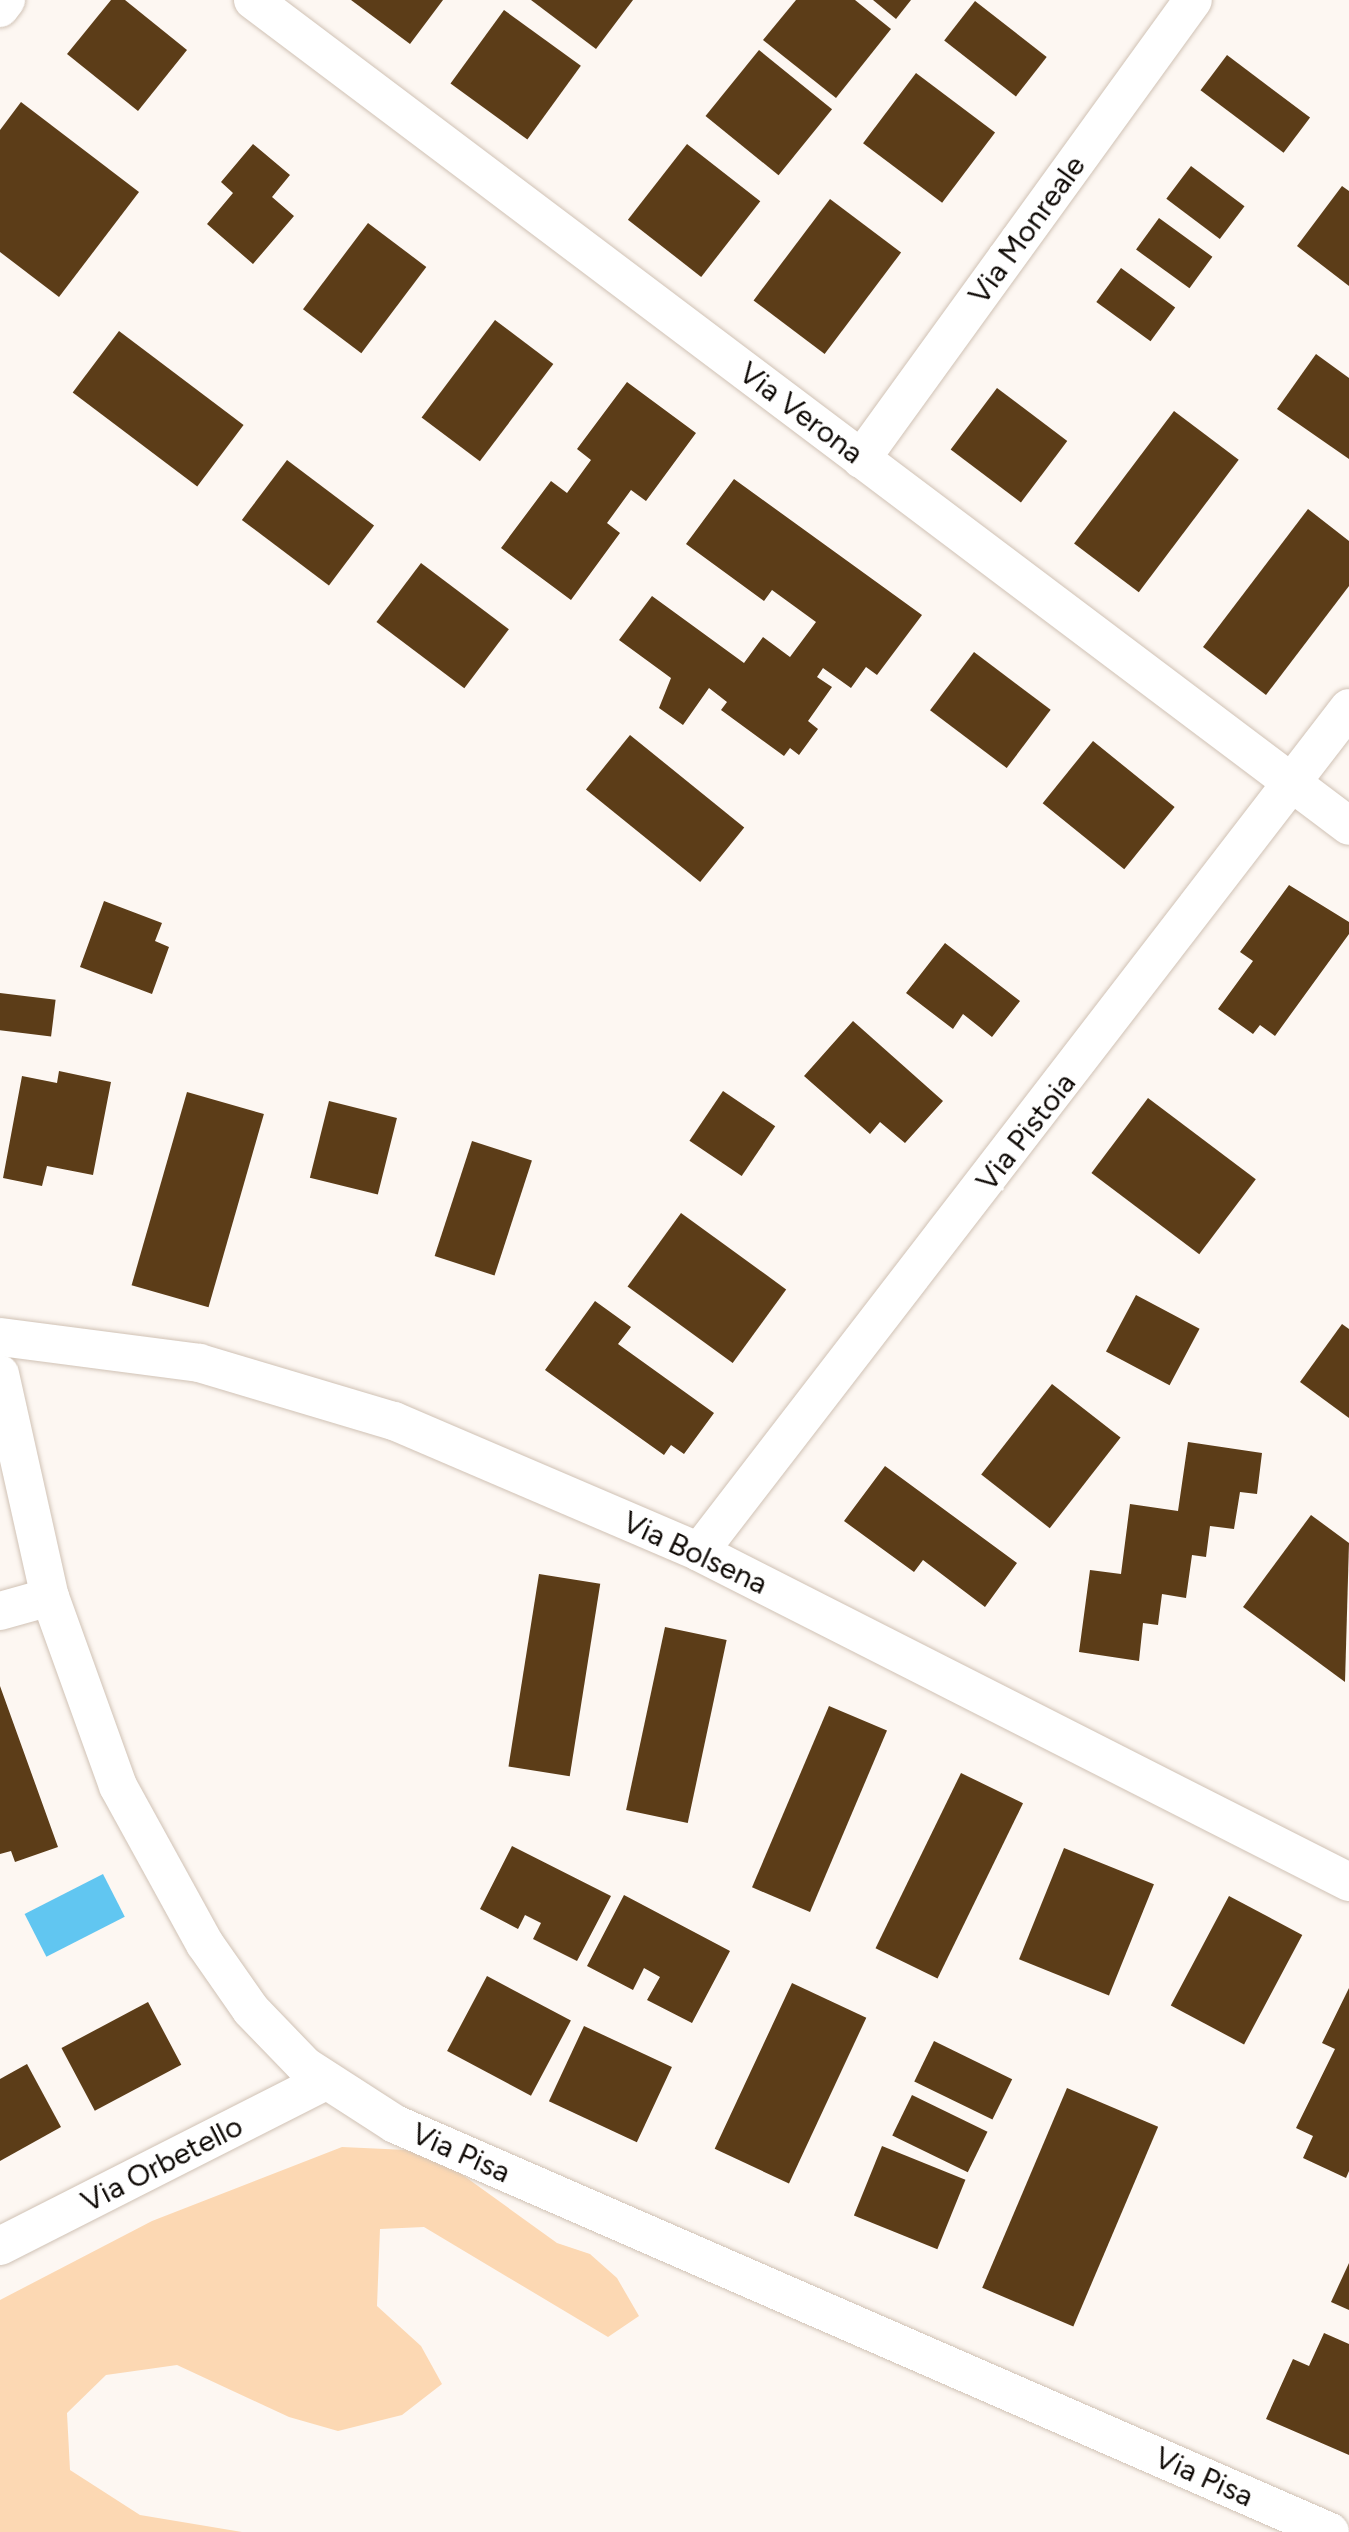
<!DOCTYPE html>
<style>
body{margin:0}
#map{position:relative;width:1349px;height:2532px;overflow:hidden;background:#fdf7f2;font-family:Figtree,sans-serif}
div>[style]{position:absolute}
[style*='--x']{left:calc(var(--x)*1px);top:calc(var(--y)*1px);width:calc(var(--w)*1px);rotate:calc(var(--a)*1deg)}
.green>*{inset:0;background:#fcd8b3}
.water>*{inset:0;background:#61c6f1;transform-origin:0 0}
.building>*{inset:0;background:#5c3d18;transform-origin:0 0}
.roads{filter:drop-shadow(0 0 2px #d0c2b5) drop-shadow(0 0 2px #d0c2b5)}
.street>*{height:38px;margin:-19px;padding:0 19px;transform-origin:19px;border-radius:19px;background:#fff}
span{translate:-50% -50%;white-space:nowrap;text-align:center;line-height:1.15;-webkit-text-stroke:10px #fff;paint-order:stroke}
.street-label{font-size:30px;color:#100b07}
</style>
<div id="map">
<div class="green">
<i style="clip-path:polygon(342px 2147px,407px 2150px,460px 2173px,557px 2243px,590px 2254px,617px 2278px,639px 2316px,608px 2337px,424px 2227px,380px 2229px,377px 2306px,421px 2346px,442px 2384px,402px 2415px,338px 2431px,289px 2417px,177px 2365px,106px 2375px,67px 2413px,70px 2470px,140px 2515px,242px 2532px,0 2532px,0 2300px,152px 2221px)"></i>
</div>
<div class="water">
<i style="left:103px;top:1874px;width:48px;height:88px;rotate:63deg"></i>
</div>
<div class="building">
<i style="clip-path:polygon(111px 0,125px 0,187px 50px,138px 111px,67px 54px)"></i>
<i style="clip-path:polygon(351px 0,443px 0,410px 44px)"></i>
<i style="clip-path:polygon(531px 0,633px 0,596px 49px)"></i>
<i style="clip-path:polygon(796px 0,855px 0,891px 29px,836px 98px,763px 40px)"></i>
<i style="clip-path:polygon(873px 0,911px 0,896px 19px)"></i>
<i style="left:975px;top:1px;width:91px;height:50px;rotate:38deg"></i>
<i style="left:504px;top:10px;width:95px;height:91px;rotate:36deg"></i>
<i style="left:759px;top:50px;width:94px;height:85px;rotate:39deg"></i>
<i style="left:1227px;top:55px;width:104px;height:44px;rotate:37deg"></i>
<i style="left:916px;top:73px;width:99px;height:88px;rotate:37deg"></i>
<i style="clip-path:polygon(21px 102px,139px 192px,59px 297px,0 252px,0 130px)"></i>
<i style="clip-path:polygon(253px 144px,290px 175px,272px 197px,294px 216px,253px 264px,207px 224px,233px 193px,221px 182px)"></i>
<i style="left:687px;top:144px;width:93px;height:96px;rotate:38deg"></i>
<i style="left:1191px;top:166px;width:67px;height:41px;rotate:37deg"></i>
<i style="clip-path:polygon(1342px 186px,1349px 191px,1349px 286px,1297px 246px)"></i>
<i style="left:830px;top:199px;width:89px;height:127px;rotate:37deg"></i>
<i style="left:1159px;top:218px;width:66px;height:39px;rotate:36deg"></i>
<i style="left:368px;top:223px;width:73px;height:108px;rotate:37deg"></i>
<i style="left:1121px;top:268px;width:67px;height:42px;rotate:36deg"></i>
<i style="left:495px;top:320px;width:73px;height:122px;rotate:37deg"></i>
<i style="left:119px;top:331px;width:156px;height:77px;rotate:37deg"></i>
<i style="clip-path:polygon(1316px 354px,1349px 378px,1349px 459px,1277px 409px)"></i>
<i style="clip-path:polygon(627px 382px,696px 433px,646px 501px,631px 490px,607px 523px,620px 533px,571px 600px,501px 548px,551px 481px,567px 493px,591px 460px,577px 449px)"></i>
<i style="left:997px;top:388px;width:88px;height:77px;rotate:37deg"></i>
<i style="left:1174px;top:411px;width:81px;height:166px;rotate:37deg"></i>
<i style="left:287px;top:460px;width:109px;height:75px;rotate:37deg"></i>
<i style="clip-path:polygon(734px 479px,922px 615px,877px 675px,866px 667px,851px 688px,823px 668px,817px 677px,832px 687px,808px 721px,818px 729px,799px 755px,790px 748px,784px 756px,721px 710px,727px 702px,709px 688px,683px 725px,659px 708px,671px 678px,619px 640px,652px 596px,744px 663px,763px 637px,790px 657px,816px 622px,772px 590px,764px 601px,686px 544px)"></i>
<i style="clip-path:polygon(1308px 509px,1349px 541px,1349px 586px,1266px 695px,1203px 647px)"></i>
<i style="left:421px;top:563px;width:110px;height:74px;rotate:37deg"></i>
<i style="left:974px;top:652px;width:96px;height:73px;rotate:37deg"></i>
<i style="left:630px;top:735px;width:147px;height:70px;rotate:39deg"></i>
<i style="left:1093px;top:741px;width:105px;height:80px;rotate:39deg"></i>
<i style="clip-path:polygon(1289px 885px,1349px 922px,1349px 934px,1275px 1036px,1260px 1025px,1253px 1034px,1218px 1009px,1253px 961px,1240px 952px)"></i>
<i style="clip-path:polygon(104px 901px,162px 923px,155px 941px,169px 947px,152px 994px,80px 967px)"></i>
<i style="clip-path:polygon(945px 943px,1020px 1001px,992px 1037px,963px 1014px,953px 1029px,906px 993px)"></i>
<i style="left:0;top:993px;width:56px;height:37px;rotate:7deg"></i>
<i style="clip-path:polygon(853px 1021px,943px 1101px,905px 1143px,880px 1122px,870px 1134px,804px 1076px)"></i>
<i style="clip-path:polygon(59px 1071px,111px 1082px,93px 1175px,47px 1166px,42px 1186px,3px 1178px,22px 1076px,57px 1083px)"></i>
<i style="left:723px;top:1091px;width:63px;height:60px;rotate:34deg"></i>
<i style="left:187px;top:1092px;width:80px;height:201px;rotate:16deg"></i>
<i style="left:1148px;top:1098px;width:135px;height:94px;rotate:37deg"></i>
<i style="left:329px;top:1101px;width:70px;height:79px;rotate:14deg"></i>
<i style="left:472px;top:1141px;width:63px;height:121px;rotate:18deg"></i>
<i style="left:681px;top:1213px;width:130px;height:91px;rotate:36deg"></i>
<i style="left:1136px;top:1295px;width:72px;height:64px;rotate:28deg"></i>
<i style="clip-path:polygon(595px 1301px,631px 1327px,618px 1344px,714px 1413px,684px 1454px,671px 1445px,664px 1455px,545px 1370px)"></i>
<i style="clip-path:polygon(1342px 1324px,1349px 1329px,1349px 1418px,1300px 1382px)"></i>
<i style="left:1052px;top:1384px;width:87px;height:115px;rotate:38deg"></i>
<i style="clip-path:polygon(1188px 1442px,1262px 1453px,1257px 1494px,1240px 1492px,1234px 1529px,1210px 1526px,1206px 1557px,1192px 1555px,1186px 1598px,1162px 1594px,1158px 1625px,1143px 1623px,1139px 1661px,1079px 1652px,1090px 1570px,1121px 1574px,1130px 1504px,1178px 1511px)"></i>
<i style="clip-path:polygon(885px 1466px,1017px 1563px,985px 1607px,923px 1560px,914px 1572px,844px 1521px)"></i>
<i style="clip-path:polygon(1311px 1515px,1349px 1543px,1345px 1682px,1243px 1607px)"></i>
<i style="left:539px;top:1574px;width:62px;height:195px;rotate:9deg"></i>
<i style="left:665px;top:1627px;width:63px;height:187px;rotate:12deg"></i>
<i style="clip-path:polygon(0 1686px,58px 1847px,15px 1862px,11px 1851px,0 1854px)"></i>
<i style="left:829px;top:1706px;width:63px;height:197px;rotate:23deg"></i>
<i style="left:961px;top:1773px;width:69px;height:195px;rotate:26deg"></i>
<i style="clip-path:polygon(512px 1846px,611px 1896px,577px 1961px,533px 1939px,541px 1923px,525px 1915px,518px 1929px,480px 1909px)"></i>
<i style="left:1064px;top:1848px;width:97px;height:120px;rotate:22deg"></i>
<i style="clip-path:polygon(624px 1895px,730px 1951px,692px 2023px,647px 2000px,660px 1977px,644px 1968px,633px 1990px,587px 1966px)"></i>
<i style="left:1229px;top:1896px;width:83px;height:124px;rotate:28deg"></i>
<i style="left:487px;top:1976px;width:95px;height:85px;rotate:28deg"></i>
<i style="left:792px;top:1983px;width:82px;height:183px;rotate:25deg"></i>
<i style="clip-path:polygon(1349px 1988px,1349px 2171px,1346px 2178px,1303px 2158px,1313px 2136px,1296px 2128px,1335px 2049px,1322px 2043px)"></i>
<i style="left:148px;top:2002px;width:71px;height:98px;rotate:62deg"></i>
<i style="left:584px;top:2026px;width:97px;height:83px;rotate:25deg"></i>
<i style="left:934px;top:2041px;width:87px;height:45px;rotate:26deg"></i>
<i style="clip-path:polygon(27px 2064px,61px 2127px,0 2161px,0 2079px)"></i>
<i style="left:1067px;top:2088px;width:99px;height:217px;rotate:23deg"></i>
<i style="left:912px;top:2095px;width:84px;height:45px;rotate:26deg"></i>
<i style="left:882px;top:2146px;width:90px;height:75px;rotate:22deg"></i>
<i style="clip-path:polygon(1349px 2263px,1349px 2310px,1331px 2302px)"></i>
<i style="clip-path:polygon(1324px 2333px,1349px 2344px,1349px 2455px,1266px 2419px,1293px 2359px,1309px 2366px)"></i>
</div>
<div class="roads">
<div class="street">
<i style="--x:253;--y:0;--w:1372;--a:37"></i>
<i style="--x:0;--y:8;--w:10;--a:-53"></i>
<i style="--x:861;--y:459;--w:566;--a:-54.12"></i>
<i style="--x:0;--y:1337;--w:201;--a:7.4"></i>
<i style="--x:199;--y:1363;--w:203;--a:16.6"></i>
<i style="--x:394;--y:1421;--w:332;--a:23.2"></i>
<i style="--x:699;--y:1552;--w:729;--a:26.92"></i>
<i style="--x:0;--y:1374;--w:229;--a:77.4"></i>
<i style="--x:50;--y:1597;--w:201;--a:70.2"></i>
<i style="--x:118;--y:1786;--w:180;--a:61.2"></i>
<i style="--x:205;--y:1944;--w:80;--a:55.1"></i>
<i style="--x:251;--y:2010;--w:78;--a:46"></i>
<i style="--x:305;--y:2066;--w:107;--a:32.8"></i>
<i style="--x:395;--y:2124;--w:1020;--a:23.57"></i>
<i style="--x:699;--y:1552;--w:1065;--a:-52.4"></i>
<i style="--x:0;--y:1611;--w:52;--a:-15.6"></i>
<i style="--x:0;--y:2246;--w:362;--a:-26.9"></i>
</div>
</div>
<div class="street-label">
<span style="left:1027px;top:230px;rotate:-54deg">Via Monreale</span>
<span style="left:801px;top:413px;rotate:37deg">Via Verona</span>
<span style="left:1026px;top:1132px;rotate:-52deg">Via Pistoia</span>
<span style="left:695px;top:1553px;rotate:25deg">Via Bolsena</span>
<span style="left:461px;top:2153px;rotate:24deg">Via Pisa</span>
<span style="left:162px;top:2164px;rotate:-27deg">Via Orbetello</span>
<span style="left:1204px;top:2477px;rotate:24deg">Via Pisa</span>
</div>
</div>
